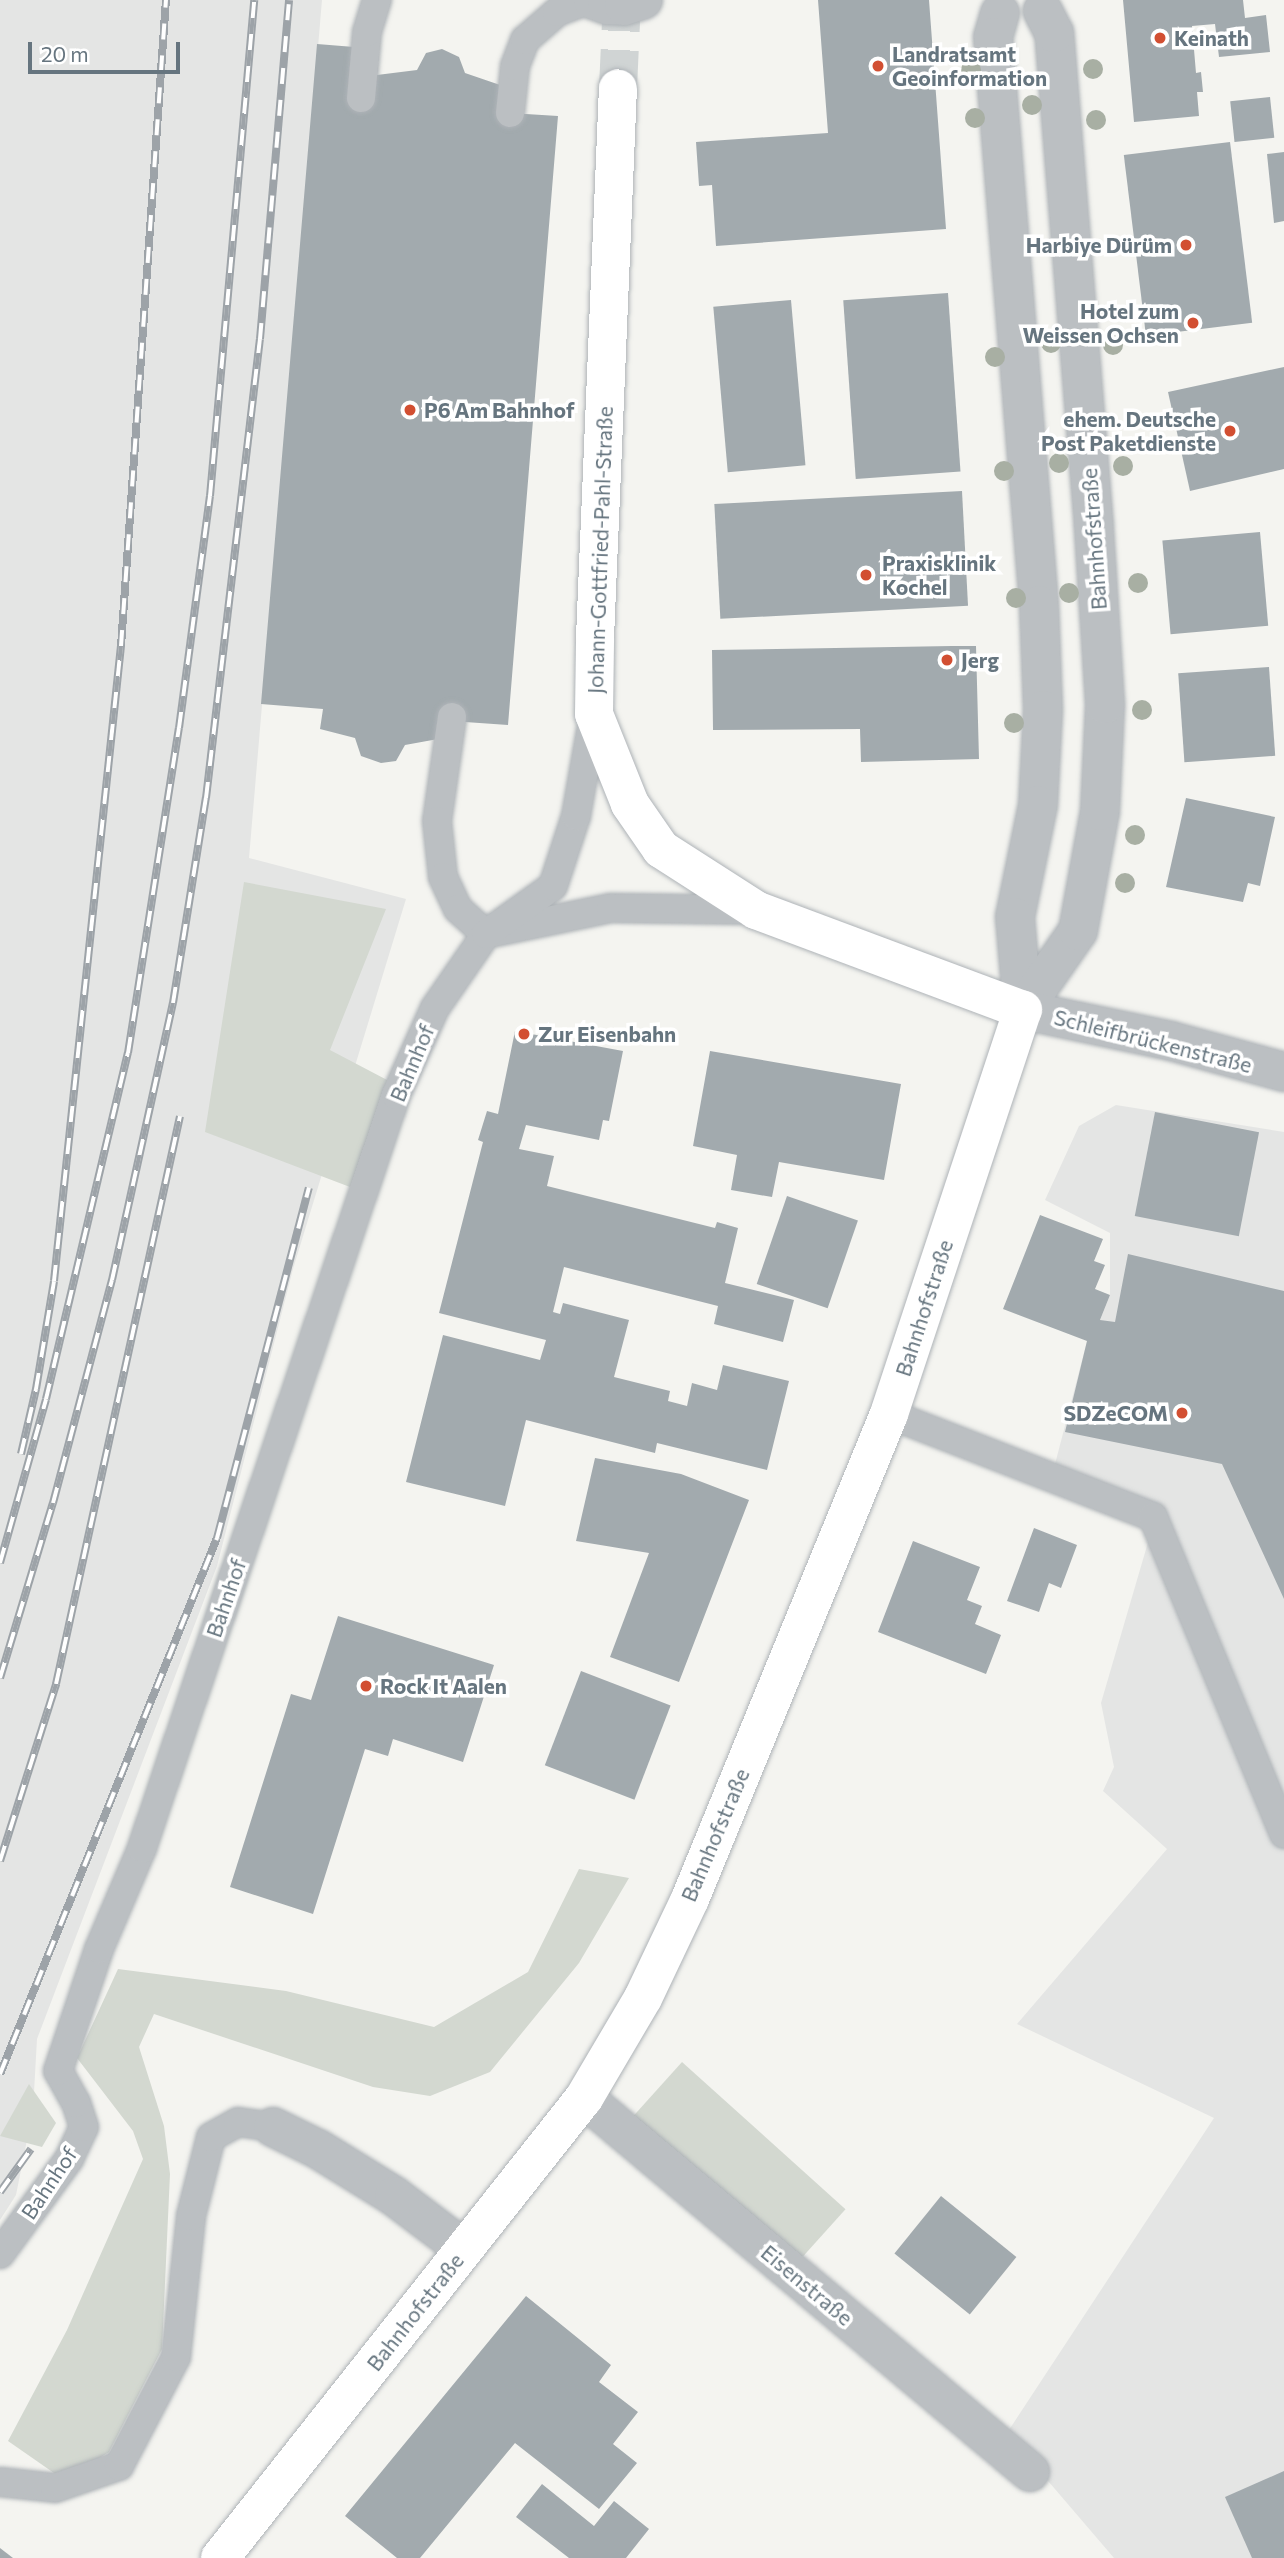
<!DOCTYPE html>
<meta charset="utf-8">
<style>
body{margin:0}
#map{position:relative;width:1284px;height:2558px;overflow:hidden;background:#f4f4f0;font-family:Commissioner,sans-serif}
div>[style]{position:absolute}
[style*='--x']{left:calc(var(--x)*1px);top:calc(var(--y)*1px);width:calc(var(--w)*1px);rotate:calc(var(--a)*1deg)}
.built>*{inset:0;background:#e4e5e4}
.green>*{inset:0;background:#d3d8d0;transform-origin:0 0}
.building>*{inset:0;background:#a2aaae;transform-origin:0 0}
.secondary-tunnel>*{height:38px;margin-top:-19px;transform-origin:0;background:repeating-linear-gradient(90deg,#d0d4d4 0 38px,transparent 0 57px)}
.roads{filter:drop-shadow(0 0 2px #aeb3b7) drop-shadow(0 0 2px #aeb3b7)}
.service>*{height:28px;margin:-14px;padding:0 14px;transform-origin:14px;border-radius:14px;background:#bbbfc2}
.minor>*{height:38px;margin:-19px;padding:0 19px;transform-origin:19px;border-radius:19px;background:#bbbfc2}
.secondary>*{height:38px;margin:-19px;padding:0 19px;transform-origin:19px;border-radius:19px;background:#fff}
.rail>*{height:8px;margin-top:-4px;transform-origin:0;background:repeating-linear-gradient(90deg,#fff 0 16px,#9da3a8 0 32px);box-sizing:border-box;border-block:2px solid #9da3a8}
.trees>*{width:20px;height:20px;margin:-10px;border-radius:50%;background:#a8afa3}
.dots>*{width:19px;height:19px;translate:-50% -50%;box-sizing:border-box;border:4px solid #fff;border-radius:50%}
span{translate:-50% -50%;white-space:nowrap;text-align:center;line-height:1.15;-webkit-text-stroke:7px #fff;paint-order:stroke}
.poi-label{font-size:21px;color:#66757f;font-weight:700}
.left{translate:0 -50%;text-align:left}
.right{translate:-100% -50%;text-align:right}
.street-label{font-size:21px;color:#66757f}
.scale{position:absolute;left:28px;top:42px;width:152px;height:32px;box-sizing:border-box;border:4px solid #66757f;border-top:0;padding-left:9px;font-size:21px;line-height:24px;white-space:nowrap;color:#66757f;-webkit-text-stroke:5px #fff;paint-order:stroke}
</style>
<div id="map">
<div class="built">
<i style="clip-path:polygon(0 0,322px 0,249px 858px,406px 899px,293px 1269px,217px 1566px,37px 2039px,33px 2110px,16px 2195px,0 2220px)"></i>
<i style="clip-path:polygon(1116px 1105px,1284px 1132px,1284px 2558px,1114px 2558px,1007px 2433px,1214px 2118px,1017px 2024px,1167px 1849px,1103px 1791px,1114px 1767px,1101px 1703px,1156px 1515px,1054px 1468px,1087px 1341px,1091px 1343px,1110px 1295px,1110px 1233px,1045px 1200px,1079px 1126px)"></i>
</div>
<div class="green">
<i style="clip-path:polygon(244px 882px,386px 909px,330px 1050px,389px 1081px,350px 1187px,205px 1132px)"></i>
<i style="clip-path:polygon(579px 1869px,629px 1878px,579px 1963px,490px 2072px,430px 2096px,373px 2087px,154px 2014px,139px 2047px,164px 2126px,170px 2174px,162px 2349px,109px 2452px,64px 2480px,8px 2441px,67px 2330px,143px 2159px,133px 2131px,77px 2058px,118px 1969px,286px 1991px,434px 2027px,528px 1972px)"></i>
<i style="left:682px;top:2062px;width:220px;height:75px;rotate:42deg"></i>
<i style="clip-path:polygon(29px 2084px,56px 2123px,42px 2147px,0 2136px)"></i>
</div>
<div class="building">
<i style="clip-path:polygon(818px 0,929px 0,946px 229px,716px 246px,712px 185px,699px 186px,696px 142px,828px 133px)"></i>
<i style="clip-path:polygon(1123px 0,1243px 0,1245px 18px,1266px 15px,1270px 52px,1219px 57px,1215px 24px,1192px 26px,1196px 73px,1201px 72px,1203px 92px,1197px 92px,1199px 116px,1134px 122px)"></i>
<i style="clip-path:polygon(317px 44px,379px 49px,377px 75px,417px 70px,426px 53px,442px 49px,459px 57px,465px 73px,503px 86px,510px 113px,558px 116px,508px 725px,451px 721px,449px 737px,405px 745px,396px 761px,381px 763px,361px 756px,355px 738px,320px 729px,323px 709px,261px 704px)"></i>
<i style="left:1270px;top:97px;width:41px;height:40px;rotate:84deg"></i>
<i style="left:1230px;top:142px;width:182px;height:107px;rotate:83deg"></i>
<i style="clip-path:polygon(1284px 152px,1284px 221px,1274px 223px,1267px 154px)"></i>
<i style="left:948px;top:293px;width:179px;height:105px;rotate:86deg"></i>
<i style="left:791px;top:300px;width:166px;height:78px;rotate:85deg"></i>
<i style="clip-path:polygon(1284px 367px,1284px 469px,1190px 491px,1168px 392px)"></i>
<i style="left:962px;top:491px;width:115px;height:248px;rotate:87deg"></i>
<i style="left:1260px;top:532px;width:94px;height:98px;rotate:85deg"></i>
<i style="clip-path:polygon(952px 646px,976px 646px,979px 759px,861px 762px,860px 729px,713px 730px,712px 650px)"></i>
<i style="left:1269px;top:667px;width:89px;height:91px;rotate:86deg"></i>
<i style="clip-path:polygon(1186px 798px,1275px 817px,1260px 886px,1248px 883px,1243px 902px,1166px 887px)"></i>
<i style="clip-path:polygon(515px 1031px,623px 1051px,609px 1121px,603px 1120px,599px 1140px,526px 1125px,519px 1149px,554px 1156px,547px 1186px,715px 1228px,717px 1222px,738px 1228px,725px 1283px,794px 1300px,783px 1342px,714px 1324px,718px 1306px,564px 1267px,553px 1312px,560px 1314px,563px 1303px,629px 1320px,614px 1377px,670px 1391px,668px 1401px,687px 1406px,692px 1383px,717px 1390px,723px 1365px,789px 1381px,767px 1470px,657px 1443px,655px 1453px,526px 1420px,505px 1506px,406px 1482px,443px 1335px,540px 1360px,546px 1340px,439px 1313px,483px 1142px,478px 1140px,487px 1111px,498px 1114px)"></i>
<i style="clip-path:polygon(710px 1051px,901px 1084px,884px 1180px,779px 1162px,772px 1197px,731px 1190px,737px 1155px,693px 1146px)"></i>
<i style="left:1155px;top:1112px;width:106px;height:106px;rotate:11deg"></i>
<i style="left:787px;top:1196px;width:75px;height:93px;rotate:19deg"></i>
<i style="clip-path:polygon(1040px 1215px,1103px 1239px,1094px 1261px,1105px 1265px,1095px 1289px,1110px 1295px,1100px 1320px,1115px 1322px,1128px 1254px,1284px 1291px,1284px 1599px,1222px 1464px,1065px 1432px,1087px 1341px,1003px 1309px)"></i>
<i style="clip-path:polygon(595px 1458px,681px 1474px,749px 1500px,679px 1682px,610px 1657px,649px 1553px,576px 1541px)"></i>
<i style="clip-path:polygon(1034px 1528px,1077px 1545px,1061px 1588px,1049px 1583px,1039px 1612px,1007px 1601px)"></i>
<i style="clip-path:polygon(913px 1541px,980px 1567px,967px 1600px,982px 1606px,975px 1624px,1001px 1635px,986px 1674px,878px 1632px)"></i>
<i style="clip-path:polygon(338px 1616px,494px 1665px,463px 1762px,393px 1739px,388px 1756px,365px 1749px,313px 1914px,230px 1887px,291px 1694px,311px 1700px)"></i>
<i style="left:581px;top:1671px;width:96px;height:101px;rotate:21deg"></i>
<i style="left:941px;top:2196px;width:97px;height:74px;rotate:39deg"></i>
<i style="clip-path:polygon(526px 2296px,611px 2365px,599px 2382px,638px 2412px,613px 2444px,637px 2463px,599px 2509px,515px 2443px,420px 2558px,397px 2558px,345px 2516px)"></i>
<i style="clip-path:polygon(1284px 2471px,1284px 2558px,1252px 2558px,1225px 2497px)"></i>
<i style="clip-path:polygon(542px 2484px,594px 2526px,614px 2501px,649px 2529px,626px 2558px,569px 2558px,516px 2517px)"></i>
<i style="clip-path:polygon(0 2548px,13px 2558px,0 2558px)"></i>
</div>
<div class="secondary-tunnel">
<i style="--x:618;--y:88;--w:88;--a:-87.4"></i>
</div>
<div class="roads">
<div class="service">
<i style="--x:361;--y:98;--w:66;--a:-84.8"></i>
<i style="--x:367;--y:32;--w:34;--a:-73"></i>
<i style="--x:510;--y:113;--w:47;--a:-83.9"></i>
<i style="--x:515;--y:66;--w:28;--a:-69"></i>
<i style="--x:525;--y:40;--w:43;--a:-41.2"></i>
<i style="--x:557;--y:12;--w:33;--a:-21"></i>
<i style="--x:452;--y:717;--w:105;--a:98.2"></i>
<i style="--x:437;--y:821;--w:56;--a:83.9"></i>
<i style="--x:443;--y:877;--w:35;--a:65"></i>
<i style="--x:458;--y:909;--w:38;--a:42"></i>
<i style="--x:495;--y:932;--w:118;--a:-11.7"></i>
<i style="--x:611;--y:908;--w:145;--a:0.8"></i>
<i style="--x:889;--y:1414;--w:283;--a:21.3"></i>
<i style="--x:1153;--y:1517;--w:343;--a:67.5"></i>
<i style="--x:0;--y:2254;--w:117;--a:-54"></i>
<i style="--x:69;--y:2159;--w:35;--a:-65"></i>
<i style="--x:84;--y:2127;--w:25;--a:-108"></i>
<i style="--x:76;--y:2103;--w:37;--a:-119"></i>
<i style="--x:58;--y:2071;--w:129;--a:-71.4"></i>
<i style="--x:99;--y:1949;--w:110;--a:-66.9"></i>
<i style="--x:142;--y:1848;--w:795;--a:-71.36"></i>
<i style="--x:396;--y:1095;--w:95;--a:-65.9"></i>
<i style="--x:435;--y:1008;--w:90;--a:-55.4"></i>
<i style="--x:486;--y:934;--w:82;--a:-35.6"></i>
<i style="--x:553;--y:886;--w:74;--a:-71.8"></i>
<i style="--x:576;--y:816;--w:104;--a:-80"></i>
<i style="--x:0;--y:2482;--w:55;--a:6.2"></i>
<i style="--x:55;--y:2488;--w:68;--a:-19"></i>
<i style="--x:119;--y:2466;--w:123;--a:-62.4"></i>
<i style="--x:176;--y:2357;--w:142;--a:-83.9"></i>
<i style="--x:191;--y:2216;--w:81;--a:-75.8"></i>
<i style="--x:211;--y:2137;--w:31;--a:-29"></i>
<i style="--x:238;--y:2122;--w:35;--a:8"></i>
</div>
<div class="minor">
<i style="--x:593;--y:0;--w:15;--a:20"></i>
<i style="--x:607;--y:5;--w:17;--a:3"></i>
<i style="--x:624;--y:6;--w:20;--a:-18"></i>
<i style="--x:1000;--y:13;--w:25;--a:106"></i>
<i style="--x:993;--y:37;--w:570;--a:85.37"></i>
<i style="--x:1039;--y:605;--w:105;--a:87.8"></i>
<i style="--x:1043;--y:710;--w:95;--a:93"></i>
<i style="--x:1038;--y:805;--w:114;--a:101.6"></i>
<i style="--x:1015;--y:917;--w:93;--a:85.1"></i>
<i style="--x:1023;--y:1010;--w:96;--a:-55.2"></i>
<i style="--x:1078;--y:931;--w:122;--a:-79.6"></i>
<i style="--x:1100;--y:811;--w:107;--a:-87.3"></i>
<i style="--x:1105;--y:704;--w:177;--a:-93.6"></i>
<i style="--x:1094;--y:527;--w:496;--a:-94.6"></i>
<i style="--x:1054;--y:33;--w:25;--a:-117"></i>
<i style="--x:1023;--y:1010;--w:151;--a:11.8"></i>
<i style="--x:1171;--y:1041;--w:117;--a:15.3"></i>
<i style="--x:584;--y:2098;--w:582;--a:39.98"></i>
<i style="--x:273;--y:2127;--w:50;--a:26.1"></i>
<i style="--x:318;--y:2149;--w:89;--a:31.7"></i>
<i style="--x:394;--y:2196;--w:88;--a:37.1"></i>
</div>
<div class="secondary">
<i style="--x:220;--y:2558;--w:587;--a:-51.65"></i>
<i style="--x:584;--y:2098;--w:116;--a:-59.5"></i>
<i style="--x:643;--y:1998;--w:110;--a:-64.6"></i>
<i style="--x:690;--y:1899;--w:524;--a:-67.69"></i>
<i style="--x:889;--y:1414;--w:426;--a:-71.7"></i>
<i style="--x:1023;--y:1010;--w:285;--a:-159.5"></i>
<i style="--x:756;--y:910;--w:113;--a:-147.3"></i>
<i style="--x:661;--y:849;--w:55;--a:-124.6"></i>
<i style="--x:630;--y:804;--w:97;--a:-111.8"></i>
<i style="--x:594;--y:714;--w:76;--a:-89.2"></i>
<i style="--x:595;--y:638;--w:550;--a:-87.61"></i>
</div>
</div>
<div class="rail">
<i style="--x:21;--y:1454;--w:67;--a:-77"></i>
<i style="--x:36;--y:1389;--w:109;--a:-80.5"></i>
<i style="--x:54;--y:1281;--w:639;--a:-83.98"></i>
<i style="--x:121;--y:646;--w:648;--a:-86.02"></i>
<i style="--x:0;--y:1563;--w:170;--a:-74.3"></i>
<i style="--x:46;--y:1399;--w:356;--a:-76.7"></i>
<i style="--x:128;--y:1053;--w:329;--a:-81.1"></i>
<i style="--x:179;--y:728;--w:234;--a:-82.4"></i>
<i style="--x:210;--y:496;--w:498;--a:-84.9"></i>
<i style="--x:0;--y:1678;--w:183;--a:-73.2"></i>
<i style="--x:53;--y:1503;--w:231;--a:-75.2"></i>
<i style="--x:112;--y:1280;--w:284;--a:-77.6"></i>
<i style="--x:173;--y:1003;--w:208;--a:-80.9"></i>
<i style="--x:206;--y:798;--w:462;--a:-83.3"></i>
<i style="--x:260;--y:339;--w:340;--a:-85.1"></i>
<i style="--x:0;--y:1861;--w:186;--a:-72.4"></i>
<i style="--x:56;--y:1684;--w:581;--a:-77.68"></i>
<i style="--x:0;--y:2074;--w:578;--a:-67.96"></i>
<i style="--x:217;--y:1538;--w:362;--a:-75.3"></i>
<i style="--x:0;--y:2192;--w:53;--a:-54.2"></i>
</div>
<div class="trees">
<i style="left:1093px;top:69px"></i>
<i style="left:971px;top:70px"></i>
<i style="left:1032px;top:105px"></i>
<i style="left:975px;top:118px"></i>
<i style="left:1096px;top:120px"></i>
<i style="left:1051px;top:343px"></i>
<i style="left:1113px;top:345px"></i>
<i style="left:995px;top:357px"></i>
<i style="left:1059px;top:463px"></i>
<i style="left:1123px;top:466px"></i>
<i style="left:1004px;top:471px"></i>
<i style="left:1138px;top:583px"></i>
<i style="left:1069px;top:593px"></i>
<i style="left:1016px;top:598px"></i>
<i style="left:1142px;top:710px"></i>
<i style="left:1014px;top:723px"></i>
<i style="left:1135px;top:835px"></i>
<i style="left:1125px;top:883px"></i>
</div>
<div class="dots">
<i style="left:1160px;top:38px;background:#d24f32"></i>
<i style="left:878px;top:66px;background:#d24f32"></i>
<i style="left:1186px;top:245px;background:#d24f32"></i>
<i style="left:1193px;top:323px;background:#d24f32"></i>
<i style="left:410px;top:410px;background:#d24f32"></i>
<i style="left:1230px;top:431px;background:#d24f32"></i>
<i style="left:866px;top:575px;background:#d24f32"></i>
<i style="left:947px;top:660px;background:#d24f32"></i>
<i style="left:524px;top:1034px;background:#d24f32"></i>
<i style="left:1182px;top:1413px;background:#d24f32"></i>
<i style="left:366px;top:1686px;background:#d24f32"></i>
</div>
<div class="poi-label">
<span class="left" style="left:1174px;top:38px">Keinath</span>
<span class="left" style="left:892px;top:66px">Landratsamt<br>Geoinformation</span>
<span class="right" style="left:1172px;top:245px">Harbiye Dürüm</span>
<span class="right" style="left:1179px;top:323px">Hotel zum<br>Weissen Ochsen</span>
<span class="left" style="left:424px;top:410px">P6 Am Bahnhof</span>
<span class="right" style="left:1216px;top:431px">ehem. Deutsche<br>Post Paketdienste</span>
<span class="left" style="left:882px;top:575px">Praxisklinik<br>Kochel</span>
<span class="left" style="left:961px;top:660px">Jerg</span>
<span class="left" style="left:538px;top:1034px">Zur Eisenbahn</span>
<span class="right" style="left:1168px;top:1413px">SDZeCOM</span>
<span class="left" style="left:380px;top:1686px">Rock It Aalen</span>
</div>
<div class="street-label">
<span style="left:1094px;top:539px;rotate:-94deg">Bahnhofstraße</span>
<span style="left:600px;top:550px;rotate:-88deg">Johann-Gottfried-Pahl-Straße</span>
<span style="left:1153px;top:1041px;rotate:14deg">Schleifbrückenstraße</span>
<span style="left:412px;top:1063px;rotate:-67deg">Bahnhof</span>
<span style="left:924px;top:1308px;rotate:-72deg">Bahnhofstraße</span>
<span style="left:226px;top:1598px;rotate:-71deg">Bahnhof</span>
<span style="left:715px;top:1835px;rotate:-67deg">Bahnhofstraße</span>
<span style="left:49px;top:2183px;rotate:-56deg">Bahnhof</span>
<span style="left:807px;top:2285px;rotate:40deg">Eisenstraße</span>
<span style="left:415px;top:2312px;rotate:-52deg">Bahnhofstraße</span>
</div>
<div class="scale">20 m</div>
</div>
